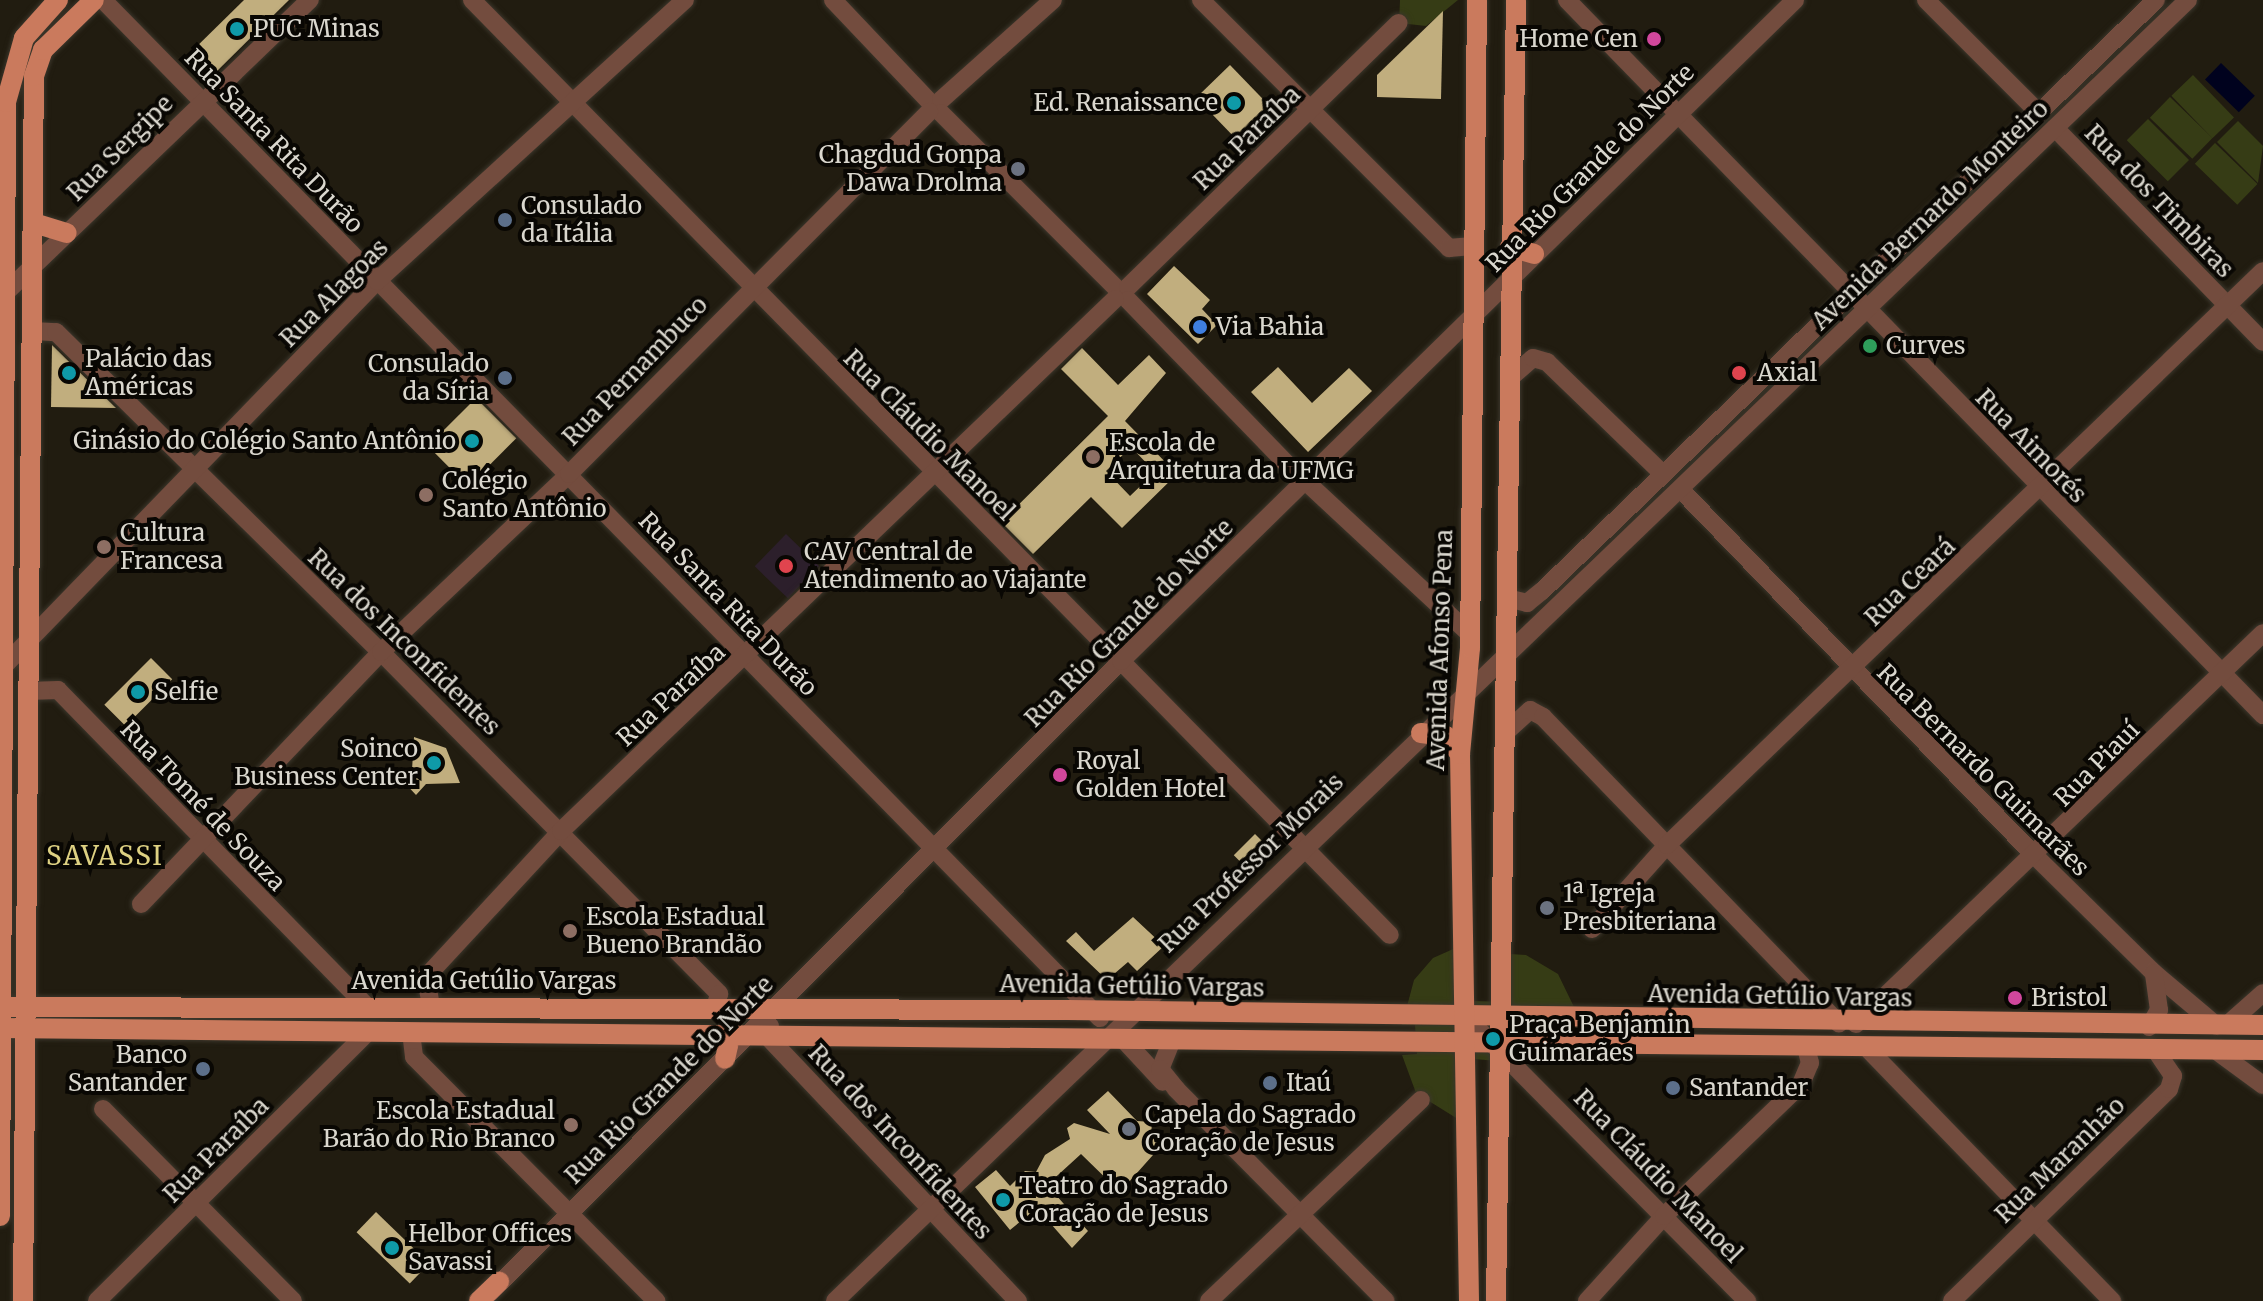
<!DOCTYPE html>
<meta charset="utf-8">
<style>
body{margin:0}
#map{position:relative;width:2263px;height:1301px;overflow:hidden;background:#211c10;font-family:Merriweather,serif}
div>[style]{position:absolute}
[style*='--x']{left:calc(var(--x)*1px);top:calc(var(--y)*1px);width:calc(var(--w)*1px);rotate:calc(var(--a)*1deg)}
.medical>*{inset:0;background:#2c1f2b;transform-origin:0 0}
.green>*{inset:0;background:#363c15;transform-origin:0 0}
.water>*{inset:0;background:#00021e;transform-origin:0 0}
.building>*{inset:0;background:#c1ae7e;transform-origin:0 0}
.roads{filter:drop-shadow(0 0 2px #3b362b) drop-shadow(0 0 2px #3b362b)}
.minor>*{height:18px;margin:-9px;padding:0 9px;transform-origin:9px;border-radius:9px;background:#734c3e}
.major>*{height:20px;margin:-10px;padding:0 10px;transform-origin:10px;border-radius:10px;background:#ca7a5d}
.dots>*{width:22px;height:22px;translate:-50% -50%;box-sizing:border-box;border:4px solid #090703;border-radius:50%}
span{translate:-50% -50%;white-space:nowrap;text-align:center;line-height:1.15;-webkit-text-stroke:8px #090703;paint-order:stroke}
.poi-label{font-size:24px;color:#dad7ce}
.left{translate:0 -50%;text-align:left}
.right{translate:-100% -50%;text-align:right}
.street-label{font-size:24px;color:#dad7ce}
.neighbourhood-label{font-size:26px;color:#ded182;letter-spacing:2px}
</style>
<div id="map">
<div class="medical">
<i style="left:786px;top:534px;width:46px;height:45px;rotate:44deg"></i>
</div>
<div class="green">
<i style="clip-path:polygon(1400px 0,1458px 0,1426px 26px,1399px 23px)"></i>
<i style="left:2193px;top:75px;width:59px;height:30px;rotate:46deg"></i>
<i style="left:2170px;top:97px;width:59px;height:29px;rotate:44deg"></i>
<i style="left:2148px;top:119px;width:58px;height:30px;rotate:45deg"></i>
<i style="clip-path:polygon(2238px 121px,2263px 146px,2258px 183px,2217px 142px)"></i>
<i style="left:2215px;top:143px;width:59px;height:29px;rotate:44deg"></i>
<i style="clip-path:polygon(1460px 946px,1471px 1001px,1510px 1002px,1510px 954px,1526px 955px,1558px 974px,1575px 1009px,1523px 1024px,1524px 1063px,1473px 1059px,1461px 1121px,1416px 1093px,1402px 1055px,1417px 1054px,1415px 1025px,1402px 1025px,1414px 980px,1433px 958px)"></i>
</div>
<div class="water">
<i style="left:2221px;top:63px;width:47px;height:23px;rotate:44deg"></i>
</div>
<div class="building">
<i style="clip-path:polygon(244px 0,289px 0,208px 80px,186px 57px)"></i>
<i style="clip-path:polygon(1443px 11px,1441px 99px,1377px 97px,1377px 75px)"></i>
<i style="left:1230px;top:65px;width:62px;height:47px;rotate:46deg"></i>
<i style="clip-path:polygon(1174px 266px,1210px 300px,1202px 309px,1217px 325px,1198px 344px,1147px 294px)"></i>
<i style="clip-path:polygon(52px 345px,116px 408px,51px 407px)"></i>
<i style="clip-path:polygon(evenodd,1082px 348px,1118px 385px,1149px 355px,1166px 373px,1125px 421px,1177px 474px,1122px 528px,1091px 497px,1033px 554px,1001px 522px,1108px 416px,1061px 369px,1082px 348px,1131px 447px,1155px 472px,1130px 496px,1106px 471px,1131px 447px)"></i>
<i style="clip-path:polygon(1278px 367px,1312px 403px,1349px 368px,1372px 391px,1308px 452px,1251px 392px)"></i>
<i style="left:476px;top:398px;width:57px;height:68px;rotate:45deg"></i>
<i style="left:151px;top:658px;width:30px;height:66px;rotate:45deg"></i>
<i style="clip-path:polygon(414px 737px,446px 748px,460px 783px,426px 784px,416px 795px,402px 780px,412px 770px)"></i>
<i style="left:1255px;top:834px;width:17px;height:30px;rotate:45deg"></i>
<i style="clip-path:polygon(1133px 917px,1164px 946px,1137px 971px,1128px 962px,1107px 980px,1066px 941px,1076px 932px,1094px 951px)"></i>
<i style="clip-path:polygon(1108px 1091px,1137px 1121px,1152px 1122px,1151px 1136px,1161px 1146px,1120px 1192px,1081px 1154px,1047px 1185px,1088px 1231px,1072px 1248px,1037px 1208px,1010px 1230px,975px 1187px,996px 1170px,1010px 1186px,1025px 1171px,1036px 1172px,1045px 1155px,1070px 1139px,1067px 1128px,1074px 1123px,1110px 1134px,1087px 1110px)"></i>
<i style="left:376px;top:1212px;width:74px;height:28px;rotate:44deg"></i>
</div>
<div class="roads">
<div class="minor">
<i style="--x:103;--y:0;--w:1425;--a:45.6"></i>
<i style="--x:472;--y:0;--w:1310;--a:45.53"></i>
<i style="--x:833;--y:0;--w:139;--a:46.5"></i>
<i style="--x:1201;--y:0;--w:351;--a:45"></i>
<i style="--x:1449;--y:248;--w:23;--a:-5"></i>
<i style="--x:1567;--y:0;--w:998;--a:45.77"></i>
<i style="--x:1926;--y:0;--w:160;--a:45"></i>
<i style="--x:941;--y:100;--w:150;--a:-41.8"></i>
<i style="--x:941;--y:113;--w:247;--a:45"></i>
<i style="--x:2055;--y:128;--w:298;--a:45.8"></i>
<i style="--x:1128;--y:287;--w:378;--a:-44.3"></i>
<i style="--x:0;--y:298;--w:430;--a:-43.9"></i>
<i style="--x:1128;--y:300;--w:228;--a:45.9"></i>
<i style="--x:1287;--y:464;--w:248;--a:42.9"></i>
<i style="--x:34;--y:331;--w:22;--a:3"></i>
<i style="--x:56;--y:332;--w:456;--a:44.6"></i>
<i style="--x:381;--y:652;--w:481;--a:45.3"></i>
<i style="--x:719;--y:994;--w:15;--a:106"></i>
<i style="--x:1510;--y:378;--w:30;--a:-41"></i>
<i style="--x:1533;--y:358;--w:15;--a:16"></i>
<i style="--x:1547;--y:362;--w:158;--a:44"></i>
<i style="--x:1683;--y:492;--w:508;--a:45.96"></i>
<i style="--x:2036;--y:857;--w:165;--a:44.5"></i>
<i style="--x:2154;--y:973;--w:82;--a:40.1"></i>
<i style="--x:1507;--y:598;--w:21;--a:14"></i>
<i style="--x:1527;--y:603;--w:19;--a:-39"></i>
<i style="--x:1542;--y:591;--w:852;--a:-43.91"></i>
<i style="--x:0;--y:670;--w:542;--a:-45.9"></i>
<i style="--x:377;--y:281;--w:417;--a:-42.4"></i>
<i style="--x:28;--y:691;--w:30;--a:-2"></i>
<i style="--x:58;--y:690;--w:441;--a:45.7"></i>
<i style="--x:1508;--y:730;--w:30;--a:-42"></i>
<i style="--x:1530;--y:710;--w:15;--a:28"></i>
<i style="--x:1543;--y:717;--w:426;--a:46"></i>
<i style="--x:141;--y:904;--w:348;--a:-46.4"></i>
<i style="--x:381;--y:652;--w:259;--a:-43.4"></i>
<i style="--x:569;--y:474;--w:511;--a:-45.16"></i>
<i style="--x:1592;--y:929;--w:113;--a:-48.2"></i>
<i style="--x:1667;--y:845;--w:827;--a:-43.92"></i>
<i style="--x:431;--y:1006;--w:29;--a:-100"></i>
<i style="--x:426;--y:977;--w:199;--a:-47.2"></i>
<i style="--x:561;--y:831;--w:768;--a:-43.84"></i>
<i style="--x:1466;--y:1017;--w:400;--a:45.3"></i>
<i style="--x:1856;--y:1024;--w:564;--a:-43.85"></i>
<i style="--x:2227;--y:1025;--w:48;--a:-41.6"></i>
<i style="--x:770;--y:1026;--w:11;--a:100"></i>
<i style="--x:768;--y:1037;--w:364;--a:46.6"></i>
<i style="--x:2149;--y:1027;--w:20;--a:-60"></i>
<i style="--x:2159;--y:1010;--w:37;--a:-98"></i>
<i style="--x:411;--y:1032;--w:25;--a:83"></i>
<i style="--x:414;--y:1057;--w:344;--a:45.2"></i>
<i style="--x:1124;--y:1040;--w:57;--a:47.1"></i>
<i style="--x:1172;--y:1040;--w:31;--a:112"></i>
<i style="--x:1160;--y:1069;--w:26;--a:51"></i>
<i style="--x:1176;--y:1089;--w:298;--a:45.3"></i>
<i style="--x:1866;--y:1047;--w:354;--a:45.9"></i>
<i style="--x:2214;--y:1049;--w:61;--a:36.3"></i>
<i style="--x:103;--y:1109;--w:270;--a:45.3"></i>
<i style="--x:490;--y:1293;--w:893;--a:-45.05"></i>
<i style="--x:1121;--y:661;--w:944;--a:-44.44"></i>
<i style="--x:97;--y:1301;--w:382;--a:-44.8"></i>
<i style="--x:835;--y:1301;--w:1877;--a:-43.88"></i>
<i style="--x:1209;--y:1301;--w:292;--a:-43.5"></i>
<i style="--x:1587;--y:1301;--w:115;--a:-47.8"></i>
<i style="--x:1664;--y:1216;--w:190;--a:-43.9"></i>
<i style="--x:1801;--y:1084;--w:23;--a:-67"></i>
<i style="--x:1810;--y:1063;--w:16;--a:-104"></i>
<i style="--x:1952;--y:1301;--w:303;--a:-44.3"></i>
<i style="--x:2169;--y:1089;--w:14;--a:-73"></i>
<i style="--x:2173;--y:1076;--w:32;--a:-124"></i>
</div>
<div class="major">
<i style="--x:34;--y:223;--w:34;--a:17"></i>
<i style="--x:1510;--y:247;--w:25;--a:16"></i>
<i style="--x:1421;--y:733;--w:25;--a:7"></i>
<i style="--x:1446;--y:736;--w:23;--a:52"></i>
<i style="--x:0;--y:1007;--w:1068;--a:0.16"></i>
<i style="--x:1068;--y:1010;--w:1195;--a:0.72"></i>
<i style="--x:0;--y:1028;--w:2263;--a:0.56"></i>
<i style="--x:719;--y:1036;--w:13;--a:48"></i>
<i style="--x:728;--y:1046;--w:13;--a:103"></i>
<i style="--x:0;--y:1216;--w:1114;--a:-89.69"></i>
<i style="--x:6;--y:102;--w:66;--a:-74.3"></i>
<i style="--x:24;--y:38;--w:51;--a:-48.2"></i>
<i style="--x:23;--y:1301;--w:1225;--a:-89.49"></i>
<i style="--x:34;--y:76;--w:28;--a:-71"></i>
<i style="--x:43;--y:50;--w:71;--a:-44.4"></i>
<i style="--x:479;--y:1301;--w:28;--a:-44"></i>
<i style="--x:1469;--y:1301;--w:547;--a:-90.94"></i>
<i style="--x:1460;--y:754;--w:106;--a:-84.6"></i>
<i style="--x:1470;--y:648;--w:648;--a:-89.38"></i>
<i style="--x:1496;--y:1301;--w:1301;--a:-89.12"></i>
</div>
</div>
<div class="dots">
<i style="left:237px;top:29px;background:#0f9aa8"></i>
<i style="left:1654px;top:39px;background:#d1479c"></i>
<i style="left:1234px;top:103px;background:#0f9aa8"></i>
<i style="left:1018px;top:169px;background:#6b7280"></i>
<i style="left:505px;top:220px;background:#5c6f8a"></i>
<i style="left:1200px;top:327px;background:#3f7fe0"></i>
<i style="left:1870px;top:346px;background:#2e9e5b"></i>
<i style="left:69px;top:373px;background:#0f9aa8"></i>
<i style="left:1739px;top:373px;background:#e0444e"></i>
<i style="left:505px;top:378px;background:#5c6f8a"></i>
<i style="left:472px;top:441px;background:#0f9aa8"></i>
<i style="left:1093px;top:457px;background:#8d6e63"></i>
<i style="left:426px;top:495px;background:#8d6e63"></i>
<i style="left:104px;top:547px;background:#8d6e63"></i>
<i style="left:786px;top:566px;background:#e0444e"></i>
<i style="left:138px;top:692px;background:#0f9aa8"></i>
<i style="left:434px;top:763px;background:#0f9aa8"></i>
<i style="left:1060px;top:775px;background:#d1479c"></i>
<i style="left:1547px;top:908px;background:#6b7280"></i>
<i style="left:570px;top:931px;background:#8d6e63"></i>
<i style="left:2015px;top:998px;background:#d1479c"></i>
<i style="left:1493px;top:1039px;background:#0f9aa8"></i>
<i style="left:203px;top:1069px;background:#5c6f8a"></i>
<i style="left:1270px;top:1083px;background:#5c6f8a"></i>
<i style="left:1673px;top:1088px;background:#5c6f8a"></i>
<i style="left:571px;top:1125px;background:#8d6e63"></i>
<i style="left:1129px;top:1129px;background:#6b7280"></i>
<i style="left:1003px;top:1200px;background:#0f9aa8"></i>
<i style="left:392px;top:1248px;background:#0f9aa8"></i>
</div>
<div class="poi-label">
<span class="left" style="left:253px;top:29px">PUC Minas</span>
<span class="right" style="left:1638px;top:39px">Home Cen</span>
<span class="right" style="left:1218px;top:103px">Ed. Renaissance</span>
<span class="right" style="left:1002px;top:169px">Chagdud Gonpa<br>Dawa Drolma</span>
<span class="left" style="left:521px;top:220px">Consulado<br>da Itália</span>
<span class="left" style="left:1216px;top:327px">Via Bahia</span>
<span class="left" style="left:1886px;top:346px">Curves</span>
<span class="left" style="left:85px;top:373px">Palácio das<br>Américas</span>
<span class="right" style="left:489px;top:378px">Consulado<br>da Síria</span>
<span class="left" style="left:1757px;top:373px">Axial</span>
<span class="right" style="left:456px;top:441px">Ginásio do Colégio Santo Antônio</span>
<span class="left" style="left:1109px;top:457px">Escola de<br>Arquitetura da UFMG</span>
<span class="left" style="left:442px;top:495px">Colégio<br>Santo Antônio</span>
<span class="left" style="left:120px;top:547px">Cultura<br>Francesa</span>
<span class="left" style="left:804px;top:566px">CAV Central de<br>Atendimento ao Viajante</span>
<span class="left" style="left:154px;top:692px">Selfie</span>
<span class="right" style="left:418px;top:763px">Soinco<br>Business Center</span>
<span class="left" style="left:1076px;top:775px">Royal<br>Golden Hotel</span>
<span class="left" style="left:1563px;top:908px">1ª Igreja<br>Presbiteriana</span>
<span class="left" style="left:586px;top:931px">Escola Estadual<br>Bueno Brandão</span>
<span class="left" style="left:2031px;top:998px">Bristol</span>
<span class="left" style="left:1509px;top:1039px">Praça Benjamin<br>Guimarães</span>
<span class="right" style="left:187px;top:1069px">Banco<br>Santander</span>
<span class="left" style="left:1286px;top:1083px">Itaú</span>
<span class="left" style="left:1689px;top:1088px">Santander</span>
<span class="right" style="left:555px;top:1125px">Escola Estadual<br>Barão do Rio Branco</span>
<span class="left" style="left:1145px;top:1129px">Capela do Sagrado<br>Coração de Jesus</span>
<span class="left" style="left:1019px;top:1200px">Teatro do Sagrado<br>Coração de Jesus</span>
<span class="left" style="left:408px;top:1248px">Helbor Offices<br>Savassi</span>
</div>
<div class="street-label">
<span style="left:1247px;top:138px;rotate:-44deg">Rua Paraíba</span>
<span style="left:274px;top:141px;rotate:46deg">Rua Santa Rita Durão</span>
<span style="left:120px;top:148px;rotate:-45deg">Rua Sergipe</span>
<span style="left:1590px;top:168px;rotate:-45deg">Rua Rio Grande do Norte</span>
<span style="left:2159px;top:201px;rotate:46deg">Rua dos Timbiras</span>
<span style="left:1930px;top:215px;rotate:-44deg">Avenida Bernardo Monteiro</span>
<span style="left:334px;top:293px;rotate:-45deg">Rua Alagoas</span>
<span style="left:635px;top:371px;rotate:-46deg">Rua Pernambuco</span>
<span style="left:929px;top:435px;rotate:45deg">Rua Cláudio Manoel</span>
<span style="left:2031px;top:446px;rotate:46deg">Rua Aimorés</span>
<span style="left:1910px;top:582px;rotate:-44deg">Rua Ceará</span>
<span style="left:728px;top:604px;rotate:46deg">Rua Santa Rita Durão</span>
<span style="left:1129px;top:623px;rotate:-45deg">Rua Rio Grande do Norte</span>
<span style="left:404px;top:642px;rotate:44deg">Rua dos Inconfidentes</span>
<span style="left:1440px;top:650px;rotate:-88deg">Avenida Afonso Pena</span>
<span style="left:671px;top:695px;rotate:-43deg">Rua Paraíba</span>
<span style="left:2097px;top:764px;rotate:-45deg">Rua Piauí</span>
<span style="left:1983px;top:770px;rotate:45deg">Rua Bernardo Guimarães</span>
<span style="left:203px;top:806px;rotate:46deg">Rua Tomé de Souza</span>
<span style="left:1251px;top:863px;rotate:-44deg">Rua Professor Morais</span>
<span style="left:484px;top:981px">Avenida Getúlio Vargas</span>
<span style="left:1132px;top:986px;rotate:1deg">Avenida Getúlio Vargas</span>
<span style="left:1780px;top:996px;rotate:1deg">Avenida Getúlio Vargas</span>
<span style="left:669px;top:1080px;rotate:-45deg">Rua Rio Grande do Norte</span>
<span style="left:900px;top:1142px;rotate:47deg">Rua dos Inconfidentes</span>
<span style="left:216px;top:1150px;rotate:-45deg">Rua Paraíba</span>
<span style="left:2060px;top:1160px;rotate:-44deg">Rua Maranhão</span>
<span style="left:1658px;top:1176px;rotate:46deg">Rua Cláudio Manoel</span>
</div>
<div class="neighbourhood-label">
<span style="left:105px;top:856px">SAVASSI</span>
</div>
</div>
